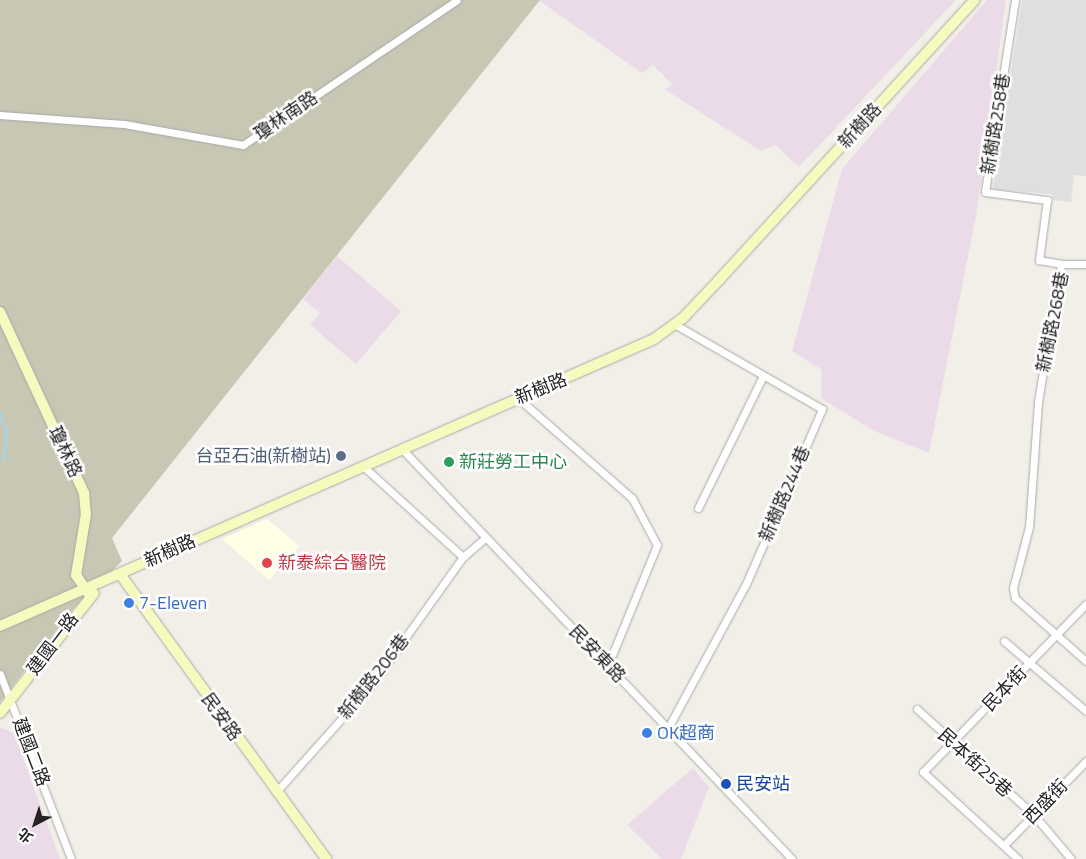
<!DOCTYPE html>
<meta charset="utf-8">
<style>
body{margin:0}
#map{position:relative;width:1086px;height:859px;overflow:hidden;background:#f2efe9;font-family:"Titillium Web","Noto Sans TC",sans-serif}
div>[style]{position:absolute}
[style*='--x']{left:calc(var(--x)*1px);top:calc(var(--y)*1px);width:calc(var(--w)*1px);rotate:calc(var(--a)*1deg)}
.residential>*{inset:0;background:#e0dfdf}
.industrial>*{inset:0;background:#ebdbe8}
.education>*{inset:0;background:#ffffe5}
.construction>*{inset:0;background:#c7c7b4}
.stream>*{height:2.5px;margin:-1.25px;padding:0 1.25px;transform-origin:1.25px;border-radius:1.25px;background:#aad3df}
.roads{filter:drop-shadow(0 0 1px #a9a9a9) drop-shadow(0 0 1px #a9a9a9)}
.street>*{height:7px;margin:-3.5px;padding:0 3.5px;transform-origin:3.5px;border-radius:3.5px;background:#fff}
.secondary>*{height:10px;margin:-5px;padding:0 5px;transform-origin:5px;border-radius:5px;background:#f7fabf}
.dots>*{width:14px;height:14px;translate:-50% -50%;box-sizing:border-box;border:2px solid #fff;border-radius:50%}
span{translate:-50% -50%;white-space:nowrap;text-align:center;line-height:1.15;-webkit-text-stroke:5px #fff;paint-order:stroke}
.street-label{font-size:18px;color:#222}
.service-label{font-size:18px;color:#4e5e75}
.right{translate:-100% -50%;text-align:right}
.leisure-label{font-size:18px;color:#27864d}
.left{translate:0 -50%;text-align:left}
.health-label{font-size:18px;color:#be3a42}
.shop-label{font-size:18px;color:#366cbe}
.transit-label{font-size:18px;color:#164399}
.north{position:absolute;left:10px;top:799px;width:50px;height:50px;-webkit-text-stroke:4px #fff;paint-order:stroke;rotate:220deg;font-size:14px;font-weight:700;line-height:20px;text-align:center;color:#222}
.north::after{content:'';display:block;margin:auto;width:18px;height:22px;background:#222;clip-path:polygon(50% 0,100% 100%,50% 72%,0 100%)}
</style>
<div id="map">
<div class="residential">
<i style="clip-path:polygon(1022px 0,1086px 0,1086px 176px,1074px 175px,1071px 202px,1054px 200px,1051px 194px,993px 189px)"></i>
</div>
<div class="industrial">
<i style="clip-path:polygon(538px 0,956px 0,799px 167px,775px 145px,761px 151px,664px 89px,673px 85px,653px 65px,642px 73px)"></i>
<i style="clip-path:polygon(987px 0,1006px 0,976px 216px,929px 453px,874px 431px,821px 398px,822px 370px,792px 351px,842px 169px)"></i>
<i style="clip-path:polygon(337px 256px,401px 311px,356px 364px,310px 325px,320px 313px,303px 299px)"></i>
<i style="clip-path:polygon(0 727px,14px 733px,60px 859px,0 859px)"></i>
<i style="clip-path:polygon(693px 768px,709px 787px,681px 859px,662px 859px,627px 825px)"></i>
</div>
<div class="education">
<i style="clip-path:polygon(267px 519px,299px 546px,269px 580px,222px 539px)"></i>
</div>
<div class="construction">
<i style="clip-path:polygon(0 0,540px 0,112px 538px,122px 561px,73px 609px,0 702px)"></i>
</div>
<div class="stream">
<i style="--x:0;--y:412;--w:21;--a:71"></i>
<i style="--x:7;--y:432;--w:28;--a:96"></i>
</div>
<div class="roads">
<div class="street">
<i style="--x:1015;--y:0;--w:194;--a:98.9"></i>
<i style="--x:985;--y:192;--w:63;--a:7.4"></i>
<i style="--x:1047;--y:200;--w:61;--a:97.6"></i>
<i style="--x:1039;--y:260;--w:22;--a:10"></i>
<i style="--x:0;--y:115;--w:124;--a:4.2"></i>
<i style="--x:124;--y:124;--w:121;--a:10"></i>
<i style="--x:243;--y:145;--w:258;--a:-34.1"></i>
<i style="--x:1086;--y:264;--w:25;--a:180"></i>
<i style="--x:1061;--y:264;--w:140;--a:99.5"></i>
<i style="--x:1038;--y:402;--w:125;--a:94.1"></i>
<i style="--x:1029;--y:527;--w:63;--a:104.7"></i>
<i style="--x:1013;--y:588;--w:10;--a:79"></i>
<i style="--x:1015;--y:598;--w:95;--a:41.6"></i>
<i style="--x:518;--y:398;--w:152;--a:41.3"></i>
<i style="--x:632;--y:498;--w:53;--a:62"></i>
<i style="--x:657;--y:545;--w:130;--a:112.2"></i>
<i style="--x:401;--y:448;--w:567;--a:46.43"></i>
<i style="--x:363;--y:466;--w:135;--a:42.3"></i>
<i style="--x:698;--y:508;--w:147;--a:-63.8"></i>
<i style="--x:1004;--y:641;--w:108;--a:40.5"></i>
<i style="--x:0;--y:674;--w:198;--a:69"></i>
<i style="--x:917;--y:709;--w:158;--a:42.2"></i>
<i style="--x:1034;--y:815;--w:57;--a:49.9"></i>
<i style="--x:668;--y:728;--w:164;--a:-61.6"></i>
<i style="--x:746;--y:584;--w:191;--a:-66.5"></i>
<i style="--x:822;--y:409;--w:171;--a:-150.1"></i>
<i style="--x:276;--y:792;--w:146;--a:-48.3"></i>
<i style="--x:373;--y:683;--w:155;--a:-54.5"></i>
<i style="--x:463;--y:557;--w:30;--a:-41"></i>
<i style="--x:1006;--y:843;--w:115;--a:-45.7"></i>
<i style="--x:1018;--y:859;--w:129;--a:-137.5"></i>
<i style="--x:923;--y:772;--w:234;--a:-45.9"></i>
</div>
<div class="secondary">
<i style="--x:0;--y:312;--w:200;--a:65.1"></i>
<i style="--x:84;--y:493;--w:21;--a:85"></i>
<i style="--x:86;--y:514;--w:62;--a:99.3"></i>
<i style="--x:76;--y:575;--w:25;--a:56"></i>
<i style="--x:120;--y:574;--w:352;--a:54.1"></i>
<i style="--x:0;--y:626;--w:714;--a:-23.69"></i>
<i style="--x:654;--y:339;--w:37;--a:-36"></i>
<i style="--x:684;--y:317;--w:51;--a:-46.6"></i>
<i style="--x:719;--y:280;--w:379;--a:-47.6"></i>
<i style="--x:0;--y:713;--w:152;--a:-51.9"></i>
</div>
</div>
<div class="dots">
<i style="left:341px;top:456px;background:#5c6f8a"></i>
<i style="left:449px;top:462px;background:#2e9e5b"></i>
<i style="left:267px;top:563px;background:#e0444e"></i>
<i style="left:129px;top:603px;background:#3f7fe0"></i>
<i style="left:647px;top:733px;background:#3f7fe0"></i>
<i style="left:726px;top:784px;background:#1a4fb4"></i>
</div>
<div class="street-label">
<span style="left:286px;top:116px;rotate:-34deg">瓊林南路</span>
<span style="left:996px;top:124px;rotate:-81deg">新樹路258巷</span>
<span style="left:860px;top:126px;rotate:-48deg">新樹路</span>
<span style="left:1053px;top:322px;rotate:-79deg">新樹路268巷</span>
<span style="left:541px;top:389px;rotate:-22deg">新樹路</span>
<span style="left:65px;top:452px;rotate:65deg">瓊林路</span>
<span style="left:785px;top:494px;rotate:-67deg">新樹路244巷</span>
<span style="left:170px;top:551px;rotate:-24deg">新樹路</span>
<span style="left:53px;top:644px;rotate:-53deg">建國一路</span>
<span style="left:597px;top:654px;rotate:46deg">民安東路</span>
<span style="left:374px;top:677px;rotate:-52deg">新樹路206巷</span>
<span style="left:1005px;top:689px;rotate:-46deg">民本街</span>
<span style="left:221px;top:717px;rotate:54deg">民安路</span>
<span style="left:31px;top:752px;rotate:69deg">建國二路</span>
<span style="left:975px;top:763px;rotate:42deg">民本街25巷</span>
<span style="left:1046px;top:802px;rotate:-46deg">西盛街</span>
</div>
<div class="service-label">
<span class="right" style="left:331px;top:456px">台亞石油(新樹站)</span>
</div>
<div class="leisure-label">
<span class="left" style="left:459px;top:462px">新莊勞工中心</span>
</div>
<div class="health-label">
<span class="left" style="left:278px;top:563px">新泰綜合醫院</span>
</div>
<div class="shop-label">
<span class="left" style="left:139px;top:603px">7-Eleven</span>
<span class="left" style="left:657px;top:733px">OK超商</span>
</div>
<div class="transit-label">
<span class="left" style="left:736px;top:784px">民安站</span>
</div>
<div class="north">北</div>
</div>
